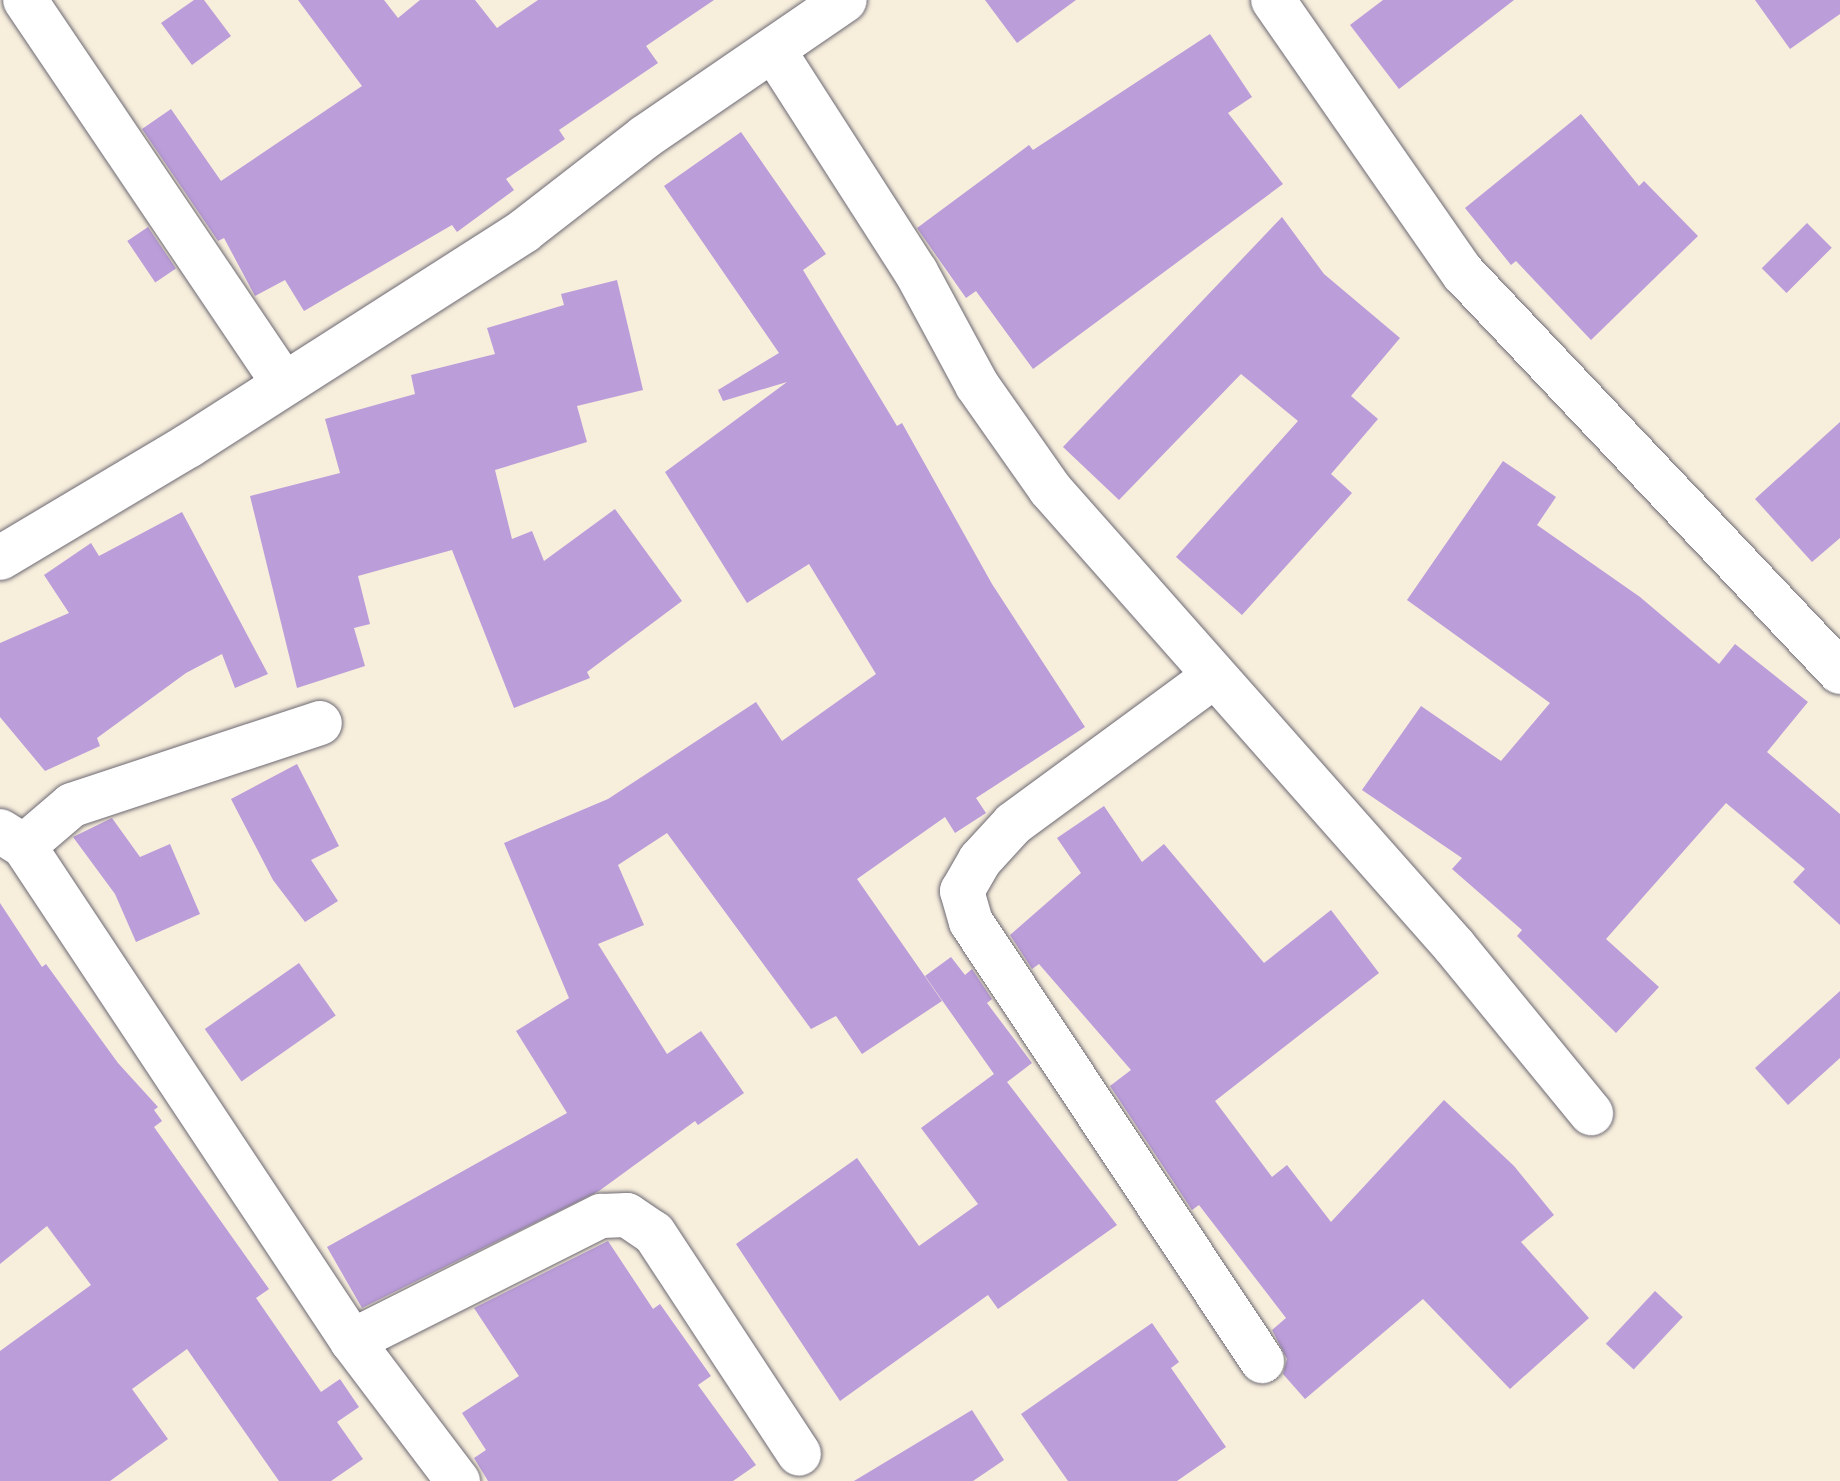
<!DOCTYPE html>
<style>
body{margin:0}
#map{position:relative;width:1840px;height:1481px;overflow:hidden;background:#f7eedc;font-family:"Comic Neue",sans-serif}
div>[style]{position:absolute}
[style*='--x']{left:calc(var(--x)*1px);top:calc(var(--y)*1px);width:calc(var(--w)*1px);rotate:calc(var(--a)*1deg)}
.building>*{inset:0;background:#bb9dda;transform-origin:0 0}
.roads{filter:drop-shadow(0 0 2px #6d6973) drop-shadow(0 0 2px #6d6973)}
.minor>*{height:44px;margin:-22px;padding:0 22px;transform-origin:22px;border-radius:22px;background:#fff}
span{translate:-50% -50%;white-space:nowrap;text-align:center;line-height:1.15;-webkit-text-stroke:7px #fdfcf7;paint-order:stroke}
</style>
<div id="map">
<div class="building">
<i style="clip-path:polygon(194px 0,204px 0,231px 36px,192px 65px,161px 23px)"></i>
<i style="clip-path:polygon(298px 0,384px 0,398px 18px,420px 0,475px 0,497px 28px,538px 0,714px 0,646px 46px,658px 63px,559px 130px,565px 139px,506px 179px,514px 190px,457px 232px,452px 225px,304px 311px,285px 280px,255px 296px,224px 238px,218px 241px,142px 129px,171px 109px,221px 181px,362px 86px)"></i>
<i style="clip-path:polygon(985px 0,1076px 0,1017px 43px)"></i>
<i style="clip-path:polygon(1383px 0,1514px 0,1399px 89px,1350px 25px)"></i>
<i style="clip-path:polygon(1755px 0,1840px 0,1840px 14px,1790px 49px)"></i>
<i style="clip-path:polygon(1210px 34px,1252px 97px,1228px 113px,1283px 184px,1033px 369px,976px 291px,966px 298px,917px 228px,1029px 145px,1033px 150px)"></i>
<i style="clip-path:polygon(1581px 114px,1639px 186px,1644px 181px,1698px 236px,1591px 340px,1516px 261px,1511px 265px,1465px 208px)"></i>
<i style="clip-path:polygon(741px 132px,826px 254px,803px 270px,897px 426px,902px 423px,992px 584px,1085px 727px,976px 798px,986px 813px,955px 833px,945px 817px,857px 879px,942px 1001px,862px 1054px,836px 1016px,811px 1029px,667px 833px,618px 865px,644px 925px,598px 944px,667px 1054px,701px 1031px,744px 1093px,698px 1125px,695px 1121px,599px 1191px,362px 1308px,327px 1247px,567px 1113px,516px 1031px,569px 998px,504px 843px,608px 799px,756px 702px,782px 741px,876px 674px,809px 564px,747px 603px,665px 472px,787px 382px,723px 401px,718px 390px,779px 353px,664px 186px)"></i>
<i style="clip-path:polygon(1282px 217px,1324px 274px,1400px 338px,1351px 396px,1378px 419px,1331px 474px,1352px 493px,1242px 615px,1176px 557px,1298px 421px,1241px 374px,1119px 500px,1063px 447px)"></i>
<i style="left:1807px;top:223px;width:35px;height:64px;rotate:45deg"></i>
<i style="left:148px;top:227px;width:50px;height:25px;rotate:56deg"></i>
<i style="clip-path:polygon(617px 280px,643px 390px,577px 406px,587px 442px,495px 470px,512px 539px,532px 531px,544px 561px,615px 509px,682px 601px,587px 672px,590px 678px,514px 708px,452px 550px,358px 576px,370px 624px,354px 628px,365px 666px,297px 688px,250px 496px,340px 473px,325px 419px,415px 394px,411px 375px,495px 354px,487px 328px,564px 305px,561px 294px)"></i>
<i style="clip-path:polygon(1840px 422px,1840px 538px,1812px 562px,1755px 499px)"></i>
<i style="clip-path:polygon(1503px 461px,1556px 497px,1537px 525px,1640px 597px,1719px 664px,1735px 644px,1808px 702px,1767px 752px,1840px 814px,1840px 925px,1793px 882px,1805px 869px,1726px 803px,1606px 939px,1659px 987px,1616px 1033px,1517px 936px,1522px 930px,1452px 869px,1462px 858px,1362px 790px,1421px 706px,1501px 761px,1550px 703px,1407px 600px)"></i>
<i style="clip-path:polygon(182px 512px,268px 674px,235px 688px,222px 654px,186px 673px,97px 738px,100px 746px,45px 771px,0 717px,0 643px,69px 613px,44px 575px,91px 543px,99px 556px)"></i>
<i style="clip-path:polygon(297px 764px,339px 846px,311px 860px,338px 901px,305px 922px,273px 880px,231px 799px)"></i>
<i style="clip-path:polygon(1104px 806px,1142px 862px,1164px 844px,1264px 963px,1331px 910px,1379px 973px,1215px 1101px,1272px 1177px,1287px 1165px,1331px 1222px,1444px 1100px,1514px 1166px,1554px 1215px,1521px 1242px,1589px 1318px,1510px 1389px,1423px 1299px,1305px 1399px,1283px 1374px,1287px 1359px,1272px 1330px,1286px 1318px,1199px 1205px,1192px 1210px,1110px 1086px,1131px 1070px,1039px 964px,1032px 969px,1010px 935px,1081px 873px,1057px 838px)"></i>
<i style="clip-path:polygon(112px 818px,140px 857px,170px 844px,200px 914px,136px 942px,115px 894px,73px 837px)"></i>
<i style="clip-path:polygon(0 903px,42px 967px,46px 964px,118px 1063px,158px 1107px,154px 1110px,162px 1121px,154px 1127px,269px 1289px,256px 1298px,321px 1392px,340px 1379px,359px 1407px,337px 1422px,363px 1459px,331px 1481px,279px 1481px,187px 1349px,132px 1389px,168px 1439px,110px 1481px,0 1481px,0 1351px,91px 1285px,47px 1226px,0 1264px)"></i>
<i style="clip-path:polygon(951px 957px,965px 975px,972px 969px,992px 999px,987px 1003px,1032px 1063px,1007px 1082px,1117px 1225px,998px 1309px,988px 1295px,840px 1401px,736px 1244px,857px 1158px,919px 1246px,978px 1204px,921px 1128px,994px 1074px,925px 976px)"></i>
<i style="left:299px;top:963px;width:64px;height:115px;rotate:55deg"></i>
<i style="clip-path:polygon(1840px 991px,1840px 1058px,1788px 1105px,1755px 1068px)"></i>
<i style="clip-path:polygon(608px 1241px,653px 1309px,660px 1304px,711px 1376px,698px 1385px,756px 1465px,733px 1481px,488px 1481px,474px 1458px,486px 1450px,462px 1413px,519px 1376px,474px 1308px)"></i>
<i style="left:1655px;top:1291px;width:38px;height:72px;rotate:43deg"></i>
<i style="clip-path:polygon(1152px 1323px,1179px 1362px,1171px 1368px,1226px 1447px,1177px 1481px,1068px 1481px,1021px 1414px)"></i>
<i style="clip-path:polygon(972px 1410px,1004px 1460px,973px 1481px,854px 1481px)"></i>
</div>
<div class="roads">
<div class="minor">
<i style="--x:25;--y:0;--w:462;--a:56"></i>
<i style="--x:1273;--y:0;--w:333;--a:55.2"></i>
<i style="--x:1463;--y:273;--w:549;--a:46.62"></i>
<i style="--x:774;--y:51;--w:263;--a:57.3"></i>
<i style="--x:916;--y:272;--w:128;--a:61.6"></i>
<i style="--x:977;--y:385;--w:127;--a:54.9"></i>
<i style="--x:1050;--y:489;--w:611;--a:48.51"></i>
<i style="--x:1455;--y:947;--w:215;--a:50.7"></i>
<i style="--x:0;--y:558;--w:219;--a:-30.8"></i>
<i style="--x:188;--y:446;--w:399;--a:-32.6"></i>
<i style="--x:524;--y:231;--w:153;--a:-37.8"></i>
<i style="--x:645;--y:137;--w:242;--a:-34.4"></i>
<i style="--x:1213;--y:677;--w:248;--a:143.7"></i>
<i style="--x:1013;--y:824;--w:49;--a:132.5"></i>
<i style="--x:980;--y:860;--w:36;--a:120"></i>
<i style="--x:962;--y:891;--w:32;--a:74"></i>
<i style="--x:971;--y:922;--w:527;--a:56.46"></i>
<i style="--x:0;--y:831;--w:28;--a:32"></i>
<i style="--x:24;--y:846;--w:594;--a:56.47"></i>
<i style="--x:352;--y:1341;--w:176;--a:52.9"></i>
<i style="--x:24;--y:846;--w:63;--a:-40.5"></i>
<i style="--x:72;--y:805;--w:261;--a:-18.3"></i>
<i style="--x:352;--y:1341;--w:279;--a:-26.7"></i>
<i style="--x:601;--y:1216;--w:26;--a:-2"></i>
<i style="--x:627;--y:1215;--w:32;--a:34"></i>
<i style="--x:654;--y:1233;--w:264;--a:56.7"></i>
</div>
</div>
</div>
